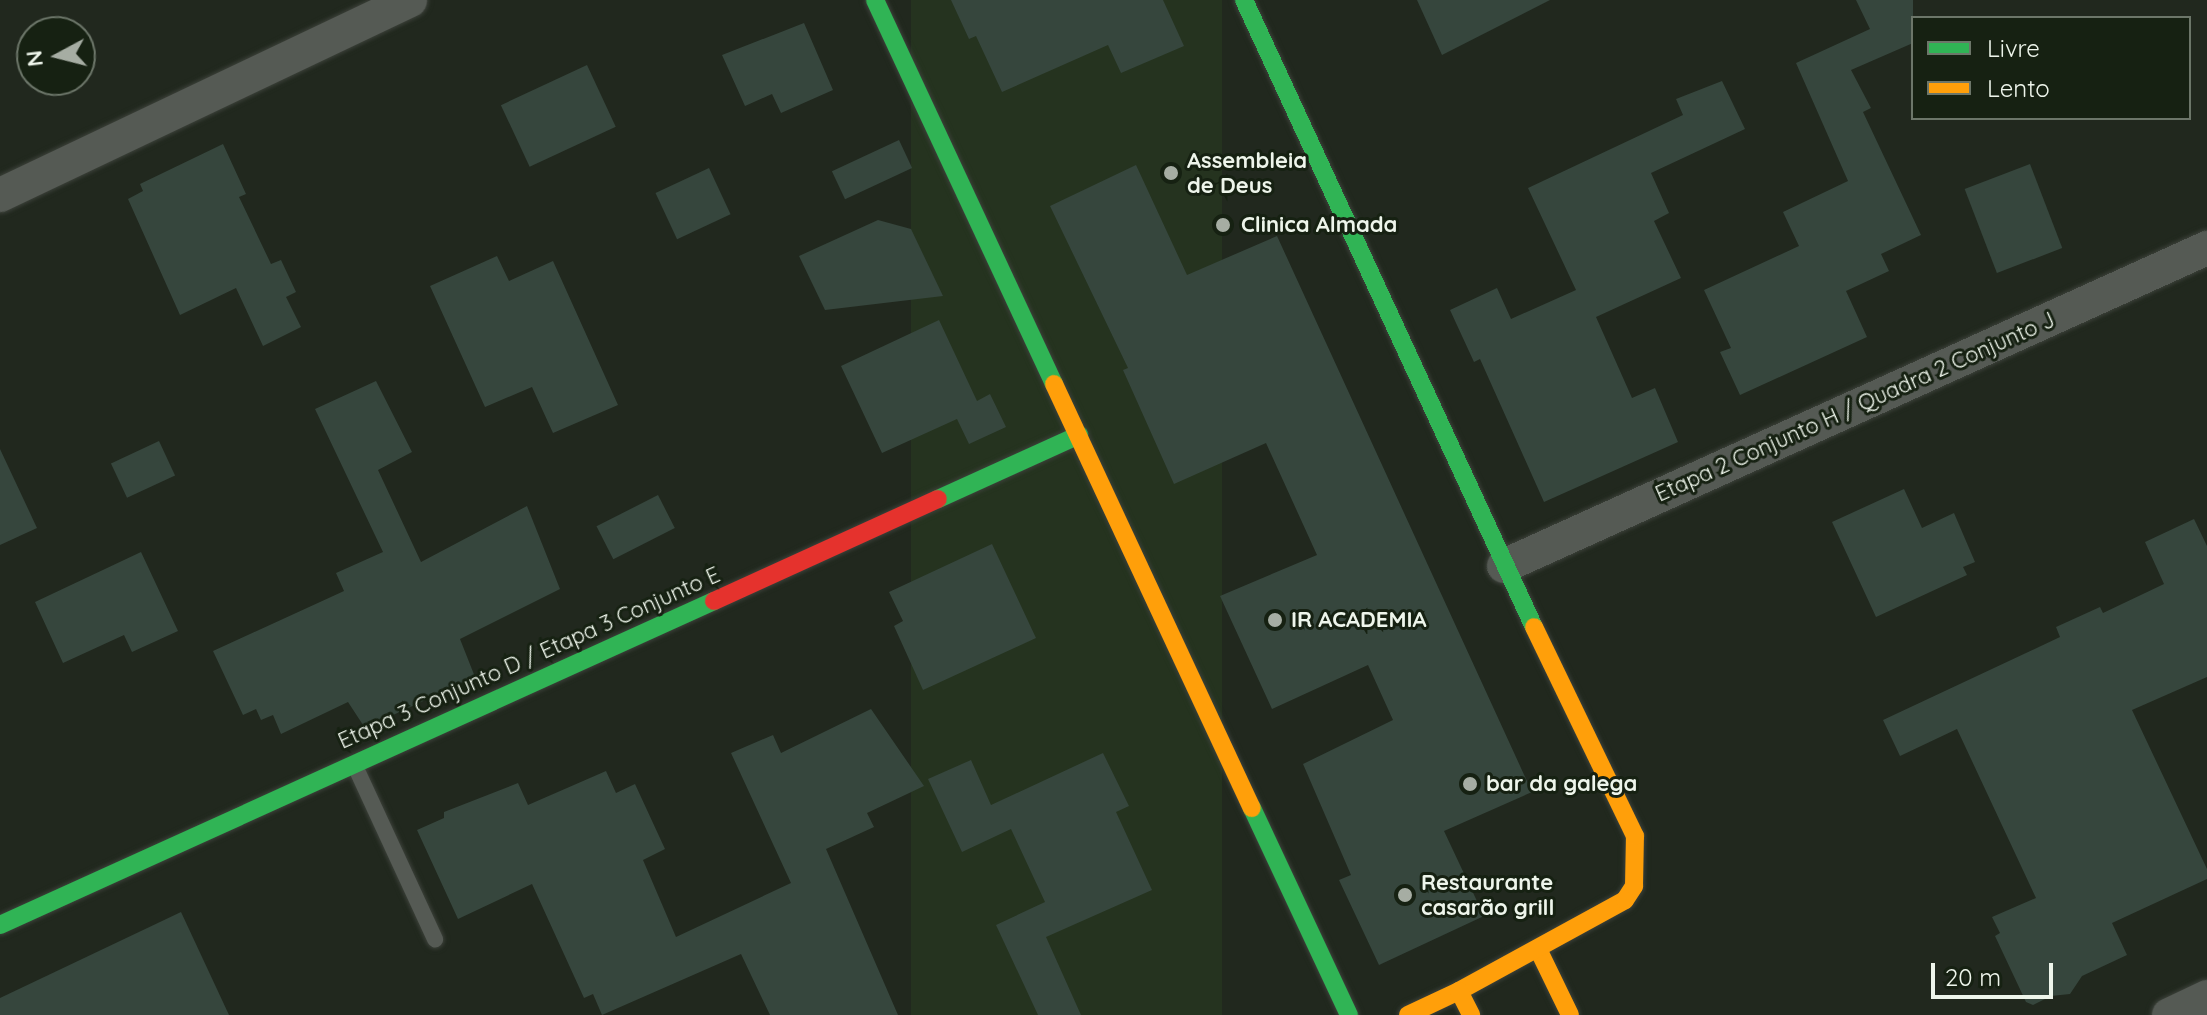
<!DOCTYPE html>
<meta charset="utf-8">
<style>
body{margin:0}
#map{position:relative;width:2207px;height:1015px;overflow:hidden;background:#21281e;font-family:Quicksand,sans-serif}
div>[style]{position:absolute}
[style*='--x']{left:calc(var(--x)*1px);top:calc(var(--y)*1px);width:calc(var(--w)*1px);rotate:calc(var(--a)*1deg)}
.built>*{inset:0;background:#25331f;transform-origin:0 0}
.building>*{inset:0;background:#36463d;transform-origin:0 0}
.roads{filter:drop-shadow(0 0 2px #3c413a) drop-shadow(0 0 2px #3c413a)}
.lane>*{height:16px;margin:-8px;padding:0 8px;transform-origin:8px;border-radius:8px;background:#555a54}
.street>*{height:34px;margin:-17px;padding:0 17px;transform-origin:17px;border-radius:17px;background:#555a54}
.fast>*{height:18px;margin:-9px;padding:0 9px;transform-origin:9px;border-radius:9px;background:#30b455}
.slow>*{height:18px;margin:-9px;padding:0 9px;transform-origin:9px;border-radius:9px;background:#ff9f0a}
.jam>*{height:18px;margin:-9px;padding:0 9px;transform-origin:9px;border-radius:9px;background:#e5322d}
.dots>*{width:22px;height:22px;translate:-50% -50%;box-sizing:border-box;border:4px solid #162112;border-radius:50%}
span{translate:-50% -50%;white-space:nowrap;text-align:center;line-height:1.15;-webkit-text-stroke:6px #162112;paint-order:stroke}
.poi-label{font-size:22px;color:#eef5eb;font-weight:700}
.left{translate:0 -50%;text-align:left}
.street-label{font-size:22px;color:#eef5eb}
.legend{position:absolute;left:1911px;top:16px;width:280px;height:104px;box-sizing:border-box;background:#162112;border:2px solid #6c7669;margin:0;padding:10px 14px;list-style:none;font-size:24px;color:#eef5eb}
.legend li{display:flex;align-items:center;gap:16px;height:40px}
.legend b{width:40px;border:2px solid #6c7669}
.north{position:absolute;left:16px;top:16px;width:80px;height:80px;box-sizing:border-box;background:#162112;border:2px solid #6c7669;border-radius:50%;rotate:263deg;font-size:22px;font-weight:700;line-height:32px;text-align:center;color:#eef5eb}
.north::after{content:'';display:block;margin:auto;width:28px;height:36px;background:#a6ada3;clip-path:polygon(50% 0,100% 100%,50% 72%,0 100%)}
.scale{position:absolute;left:1931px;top:963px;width:122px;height:36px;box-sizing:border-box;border:4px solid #eef5eb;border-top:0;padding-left:10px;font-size:24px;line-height:28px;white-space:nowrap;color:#eef5eb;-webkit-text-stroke:6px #162112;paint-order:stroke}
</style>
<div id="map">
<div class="built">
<i style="left:911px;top:0;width:311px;height:1063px"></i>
</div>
<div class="building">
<i style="clip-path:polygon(951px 0,1163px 0,1184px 46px,1121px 73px,1108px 45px,1002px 92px,976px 36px,969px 39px)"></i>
<i style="clip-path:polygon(1417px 0,1550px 0,1442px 55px)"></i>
<i style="clip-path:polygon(1856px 0,1913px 0,1913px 43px,1851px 70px,1871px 108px,1863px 112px,1921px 235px,1881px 254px,1889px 271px,1846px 291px,1867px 337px,1740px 395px,1720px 352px,1731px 348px,1704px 290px,1799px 246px,1783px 212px,1848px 181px,1796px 63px,1870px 29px)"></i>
<i style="clip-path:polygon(804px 23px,833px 90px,781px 113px,772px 94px,745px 106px,722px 55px)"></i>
<i style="left:587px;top:65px;width:68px;height:95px;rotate:65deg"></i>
<i style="clip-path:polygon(1722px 81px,1745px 129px,1651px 173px,1669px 213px,1654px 221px,1681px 278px,1596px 317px,1632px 398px,1655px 388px,1678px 442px,1544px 502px,1480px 359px,1474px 362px,1450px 310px,1497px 288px,1511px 319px,1576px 290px,1528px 188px,1683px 115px,1676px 99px)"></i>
<i style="left:899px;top:140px;width:31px;height:74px;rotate:65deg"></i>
<i style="clip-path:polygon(223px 144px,246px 194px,239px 197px,271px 264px,281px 260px,296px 292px,286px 297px,301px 327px,263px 346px,236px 288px,180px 315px,128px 199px,143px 191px,140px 184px)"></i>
<i style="left:2030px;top:164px;width:90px;height:70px;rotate:69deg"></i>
<i style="clip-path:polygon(1136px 165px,1187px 275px,1277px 236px,1532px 792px,1444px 831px,1484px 916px,1379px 965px,1339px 880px,1351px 875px,1303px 764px,1393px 720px,1368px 665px,1272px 709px,1220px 596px,1317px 555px,1266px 443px,1174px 484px,1123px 370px,1128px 368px,1050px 206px)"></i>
<i style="left:709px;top:168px;width:51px;height:59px;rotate:65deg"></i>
<i style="clip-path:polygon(878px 220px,911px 229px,943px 296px,825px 310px,799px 256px)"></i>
<i style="clip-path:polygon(497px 256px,509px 281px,553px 261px,618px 405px,553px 433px,532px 387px,485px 407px,430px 286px)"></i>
<i style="clip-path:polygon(939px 320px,977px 401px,990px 394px,1006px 427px,969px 444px,957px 419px,882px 453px,841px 366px)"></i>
<i style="clip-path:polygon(376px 381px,412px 452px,378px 470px,421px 562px,527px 506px,560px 589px,460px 639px,475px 677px,365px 728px,348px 702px,281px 734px,273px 715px,261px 720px,256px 709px,243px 715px,213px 651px,344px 591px,336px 573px,383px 552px,315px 409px)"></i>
<i style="left:159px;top:441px;width:38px;height:53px;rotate:65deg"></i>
<i style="clip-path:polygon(0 449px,37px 528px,0 545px)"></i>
<i style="clip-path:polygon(1904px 489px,1922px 528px,1954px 513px,1975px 562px,1963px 567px,1967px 575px,1876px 617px,1832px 522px)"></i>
<i style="left:658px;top:495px;width:37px;height:69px;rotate:63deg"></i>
<i style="clip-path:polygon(2194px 519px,2207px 546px,2207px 677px,2132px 710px,2207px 869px,2207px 879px,2112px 923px,2127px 955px,2082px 976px,2070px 994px,2051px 996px,2033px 1005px,2026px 1002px,1995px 936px,2000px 933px,1992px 917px,2036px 898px,1957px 729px,1900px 756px,1883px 720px,2060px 637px,2056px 627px,2100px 607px,2103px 613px,2164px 584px,2145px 542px)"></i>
<i style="clip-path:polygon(992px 544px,1036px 638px,923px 690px,894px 626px,903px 621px,889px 592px)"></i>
<i style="clip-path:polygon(141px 552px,178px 631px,132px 652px,124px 635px,63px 663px,35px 602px)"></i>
<i style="clip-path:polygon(871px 709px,924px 786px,867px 813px,874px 827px,826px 849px,898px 1015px,770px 1015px,741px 954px,602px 1015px,593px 994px,584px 998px,532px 884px,458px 919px,417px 830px,444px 818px,444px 812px,518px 783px,528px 805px,606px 771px,616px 793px,635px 784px,665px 849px,643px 860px,676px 937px,791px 883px,731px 753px,773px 735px,781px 753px)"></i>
<i style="clip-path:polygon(1103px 753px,1129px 806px,1116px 812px,1152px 890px,1046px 937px,1081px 1015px,1038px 1015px,996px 925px,1045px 902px,1011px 829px,962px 852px,928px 779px,971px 760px,991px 805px)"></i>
<i style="clip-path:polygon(181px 912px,229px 1015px,0 1015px,0 998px)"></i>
</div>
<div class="roads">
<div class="lane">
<i style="--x:355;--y:766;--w:191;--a:65.2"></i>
</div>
<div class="street">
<i style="--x:0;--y:195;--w:454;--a:-25.4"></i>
<i style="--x:1504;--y:566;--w:772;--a:-24.34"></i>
<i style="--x:2169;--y:1015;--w:42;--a:-25.3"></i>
</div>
<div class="fast">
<i style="--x:875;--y:0;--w:424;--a:65"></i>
<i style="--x:1244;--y:0;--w:691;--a:65.18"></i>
<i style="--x:938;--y:499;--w:155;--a:-24.4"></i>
<i style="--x:1252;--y:808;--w:229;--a:64.9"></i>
<i style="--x:0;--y:925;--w:784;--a:-24.41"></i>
</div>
<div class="slow">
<i style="--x:1054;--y:384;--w:468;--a:65"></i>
<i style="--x:1538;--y:949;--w:73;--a:64.1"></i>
<i style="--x:1459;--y:991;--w:189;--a:-28.7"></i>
<i style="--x:1625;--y:900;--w:17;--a:-57"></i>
<i style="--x:1634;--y:886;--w:50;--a:-88.9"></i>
<i style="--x:1635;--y:836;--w:232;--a:-115.8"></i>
<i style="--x:1408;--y:1015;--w:56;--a:-25.2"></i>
<i style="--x:1459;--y:991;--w:27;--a:63"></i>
</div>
<div class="jam">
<i style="--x:714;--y:601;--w:246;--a:-24.5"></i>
</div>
</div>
<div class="dots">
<i style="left:1171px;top:173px;background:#a6ada3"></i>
<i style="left:1223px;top:225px;background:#a6ada3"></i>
<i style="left:1275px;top:620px;background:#a6ada3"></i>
<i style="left:1470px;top:784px;background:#a6ada3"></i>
<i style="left:1405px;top:895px;background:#a6ada3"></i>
</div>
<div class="poi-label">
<span class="left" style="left:1187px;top:173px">Assembleia<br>de Deus</span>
<span class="left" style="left:1241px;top:225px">Clinica Almada</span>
<span class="left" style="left:1291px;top:620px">IR ACADEMIA</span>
<span class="left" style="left:1486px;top:784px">bar da galega</span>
<span class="left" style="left:1421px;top:895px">Restaurante<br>casarão grill</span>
</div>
<div class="street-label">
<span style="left:1855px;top:407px;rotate:-24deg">Etapa 2 Conjunto H / Quadra 2 Conjunto J</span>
<span style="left:529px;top:658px;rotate:-24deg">Etapa 3 Conjunto D / Etapa 3 Conjunto E</span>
</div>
<ul class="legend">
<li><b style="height:10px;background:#30b455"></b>Livre</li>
<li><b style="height:10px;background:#ff9f0a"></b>Lento</li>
</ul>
<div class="north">N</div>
<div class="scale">20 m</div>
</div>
